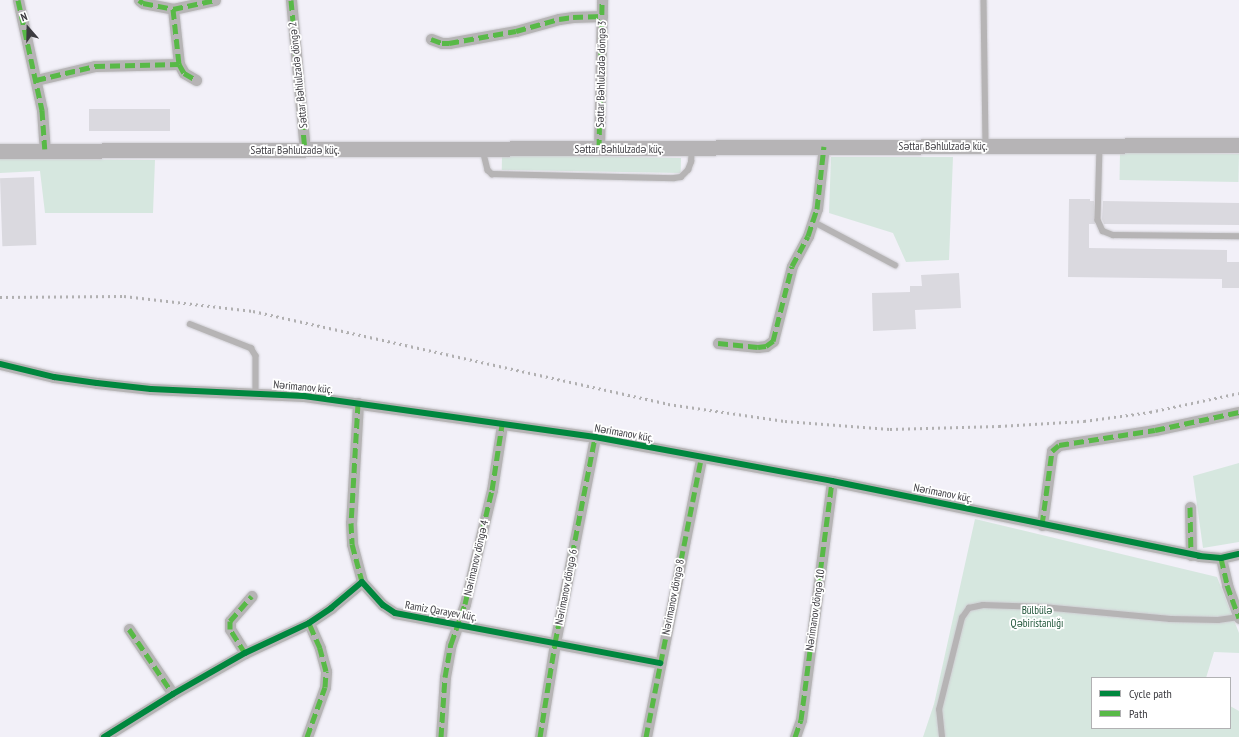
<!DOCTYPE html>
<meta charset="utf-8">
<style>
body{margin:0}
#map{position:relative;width:1239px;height:737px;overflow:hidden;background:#f2f0f8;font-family:"PT Sans Narrow",sans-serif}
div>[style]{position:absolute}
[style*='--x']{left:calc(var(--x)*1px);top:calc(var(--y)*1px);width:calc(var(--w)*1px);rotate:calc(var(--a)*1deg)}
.green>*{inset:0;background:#d6e7df;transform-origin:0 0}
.building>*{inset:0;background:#dad9df;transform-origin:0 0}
.roads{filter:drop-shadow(0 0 1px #cecdd2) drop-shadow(0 0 1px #cecdd2)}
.lane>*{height:5.5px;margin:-2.75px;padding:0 2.75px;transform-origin:2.75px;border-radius:2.75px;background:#b6b4b5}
.street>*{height:11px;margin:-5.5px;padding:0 5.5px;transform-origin:5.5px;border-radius:5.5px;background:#b6b4b5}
.secondary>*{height:15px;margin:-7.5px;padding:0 7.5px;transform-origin:7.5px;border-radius:7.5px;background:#b6b4b6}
.rail>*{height:3px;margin-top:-1.5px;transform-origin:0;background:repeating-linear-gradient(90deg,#b1b0b1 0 2px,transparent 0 6px)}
.quiet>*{height:5px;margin-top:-2.5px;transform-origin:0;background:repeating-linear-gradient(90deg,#58b947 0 10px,transparent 0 15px)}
.cycleway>*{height:6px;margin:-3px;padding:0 3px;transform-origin:3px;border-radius:3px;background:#00873e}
span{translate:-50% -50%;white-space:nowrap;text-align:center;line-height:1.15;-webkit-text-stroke:3.5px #fff;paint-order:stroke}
.street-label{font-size:11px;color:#3c3b40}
.park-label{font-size:11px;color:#1e5337}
.legend{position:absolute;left:1091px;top:677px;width:140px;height:52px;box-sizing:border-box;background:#fff;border:1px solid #b1b1b3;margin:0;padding:5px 7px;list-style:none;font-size:12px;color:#3c3b40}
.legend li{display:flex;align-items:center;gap:8px;height:20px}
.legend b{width:20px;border:1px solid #b1b1b3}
.north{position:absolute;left:8px;top:8px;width:40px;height:40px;-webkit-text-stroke:3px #fff;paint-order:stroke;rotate:340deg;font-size:11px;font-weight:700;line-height:16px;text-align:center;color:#3c3b40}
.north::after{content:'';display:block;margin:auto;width:14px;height:18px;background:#3c3b40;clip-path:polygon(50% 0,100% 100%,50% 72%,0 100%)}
</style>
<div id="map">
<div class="green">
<i style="left:1120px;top:152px;width:119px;height:28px;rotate:1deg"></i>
<i style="left:502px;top:155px;width:179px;height:15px;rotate:1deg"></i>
<i style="clip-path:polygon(831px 157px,953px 157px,949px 260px,906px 262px,893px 233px,829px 213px)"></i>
<i style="clip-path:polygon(0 159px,155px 160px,153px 213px,45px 213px,40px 171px,0 173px)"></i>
<i style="clip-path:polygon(1239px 463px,1239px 542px,1203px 548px,1193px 476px)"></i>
<i style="clip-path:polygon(975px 519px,1217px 577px,1239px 633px,1239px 653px,1214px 652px,1206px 678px,1092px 678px,1092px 728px,1230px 728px,1230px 706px,1239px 711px,1239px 737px,923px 737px,934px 704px)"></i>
</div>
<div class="building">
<i style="left:170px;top:109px;width:22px;height:81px;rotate:90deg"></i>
<i style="left:34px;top:177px;width:68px;height:34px;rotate:88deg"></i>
<i style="clip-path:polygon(1069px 199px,1090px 199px,1090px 201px,1094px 201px,1095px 224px,1089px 224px,1089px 248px,1227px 250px,1227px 262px,1239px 262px,1239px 288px,1222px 288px,1222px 279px,1068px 277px)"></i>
<i style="clip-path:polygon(1103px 201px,1239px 203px,1239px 225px,1104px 224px,1102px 219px)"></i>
<i style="clip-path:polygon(959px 273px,961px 308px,915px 310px,916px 329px,873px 331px,872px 293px,910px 292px,910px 286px,922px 286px,921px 275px)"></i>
</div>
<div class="roads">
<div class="lane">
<i style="--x:984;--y:0;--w:145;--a:89.2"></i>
<i style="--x:1100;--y:147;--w:73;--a:91.6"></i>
<i style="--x:1098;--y:220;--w:12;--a:66"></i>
<i style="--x:1103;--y:231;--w:11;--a:22"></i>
<i style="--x:1113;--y:235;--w:126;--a:0.5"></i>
<i style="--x:483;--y:150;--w:21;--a:76"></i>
<i style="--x:488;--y:170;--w:6;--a:45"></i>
<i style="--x:492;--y:174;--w:182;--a:1.3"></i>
<i style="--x:674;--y:178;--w:7;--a:-8"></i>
<i style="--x:681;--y:177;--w:10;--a:-45"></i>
<i style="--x:688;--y:170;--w:9;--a:-69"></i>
<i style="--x:691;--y:162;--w:14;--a:-86"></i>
<i style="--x:814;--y:222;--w:92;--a:28"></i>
<i style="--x:190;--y:324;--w:66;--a:21.5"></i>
<i style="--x:251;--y:348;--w:9;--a:58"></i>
<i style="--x:256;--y:356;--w:37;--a:90"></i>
<i style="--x:942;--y:737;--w:27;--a:-96"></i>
<i style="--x:939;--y:710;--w:95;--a:-76"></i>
<i style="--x:962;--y:618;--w:12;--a:-55"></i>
<i style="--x:969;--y:608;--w:14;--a:-12"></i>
<i style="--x:983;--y:605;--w:60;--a:1.9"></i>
<i style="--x:1043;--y:607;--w:128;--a:5.4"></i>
<i style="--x:1170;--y:619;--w:48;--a:1.2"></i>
<i style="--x:1218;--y:620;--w:21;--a:-8"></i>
</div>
<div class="street">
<i style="--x:18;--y:0;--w:113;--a:77.7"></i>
<i style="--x:42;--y:110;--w:39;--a:86"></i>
<i style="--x:139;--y:0;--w:5;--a:37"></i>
<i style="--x:143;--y:3;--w:31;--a:11"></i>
<i style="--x:173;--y:9;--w:43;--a:-12.1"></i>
<i style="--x:291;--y:0;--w:151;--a:84.7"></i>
<i style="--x:173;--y:9;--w:55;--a:83.8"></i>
<i style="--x:179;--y:64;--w:10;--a:61"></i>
<i style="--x:184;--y:73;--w:14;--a:30"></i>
<i style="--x:431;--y:39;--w:12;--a:20"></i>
<i style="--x:442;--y:43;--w:7;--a:0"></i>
<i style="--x:449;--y:43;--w:68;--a:-10.2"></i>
<i style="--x:516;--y:31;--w:45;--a:-15.6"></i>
<i style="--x:559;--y:19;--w:14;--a:-8"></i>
<i style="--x:573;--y:17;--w:29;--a:-2"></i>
<i style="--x:36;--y:80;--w:61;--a:-13.3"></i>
<i style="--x:95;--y:66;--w:84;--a:-1.4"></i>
<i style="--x:599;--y:149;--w:149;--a:-88.8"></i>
<i style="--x:718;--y:343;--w:40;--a:5.7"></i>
<i style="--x:758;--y:347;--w:8;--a:-7"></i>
<i style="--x:766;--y:346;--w:9;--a:-36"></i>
<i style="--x:773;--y:341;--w:77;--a:-75.8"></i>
<i style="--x:792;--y:266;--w:34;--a:-62"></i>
<i style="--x:808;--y:236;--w:28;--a:-72"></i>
<i style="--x:817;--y:209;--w:63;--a:-83.7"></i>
<i style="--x:0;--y:364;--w:56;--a:13.5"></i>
<i style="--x:54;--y:377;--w:43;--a:7.9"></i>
<i style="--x:97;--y:383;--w:54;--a:6.3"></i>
<i style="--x:151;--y:389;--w:153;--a:2.6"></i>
<i style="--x:304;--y:396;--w:294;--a:8"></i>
<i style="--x:595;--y:437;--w:241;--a:10.5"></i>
<i style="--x:832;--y:481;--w:375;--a:11.5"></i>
<i style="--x:1199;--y:556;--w:22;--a:5"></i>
<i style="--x:1221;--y:558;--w:18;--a:-13"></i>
<i style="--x:358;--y:403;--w:120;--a:93.3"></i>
<i style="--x:351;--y:523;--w:21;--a:87"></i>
<i style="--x:352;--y:544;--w:39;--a:75"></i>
<i style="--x:1190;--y:507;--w:48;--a:88.8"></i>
<i style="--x:1042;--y:525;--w:75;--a:-82.3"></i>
<i style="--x:1052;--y:451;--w:9;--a:-41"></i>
<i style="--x:1059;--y:445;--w:97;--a:-8.9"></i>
<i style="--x:1155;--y:430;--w:86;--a:-12.1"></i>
<i style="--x:1221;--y:558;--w:28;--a:77"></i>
<i style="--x:1227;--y:585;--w:35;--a:70"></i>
<i style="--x:129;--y:629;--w:78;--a:55.9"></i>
<i style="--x:245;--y:653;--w:28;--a:-122"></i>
<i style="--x:230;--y:629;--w:8;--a:-90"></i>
<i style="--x:230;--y:621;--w:33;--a:-49"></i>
<i style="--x:104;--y:737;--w:81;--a:-31.9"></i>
<i style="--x:173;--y:694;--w:83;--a:-29.7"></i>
<i style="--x:245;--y:653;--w:71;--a:-25.1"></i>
<i style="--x:309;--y:623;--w:27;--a:-34"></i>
<i style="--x:331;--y:608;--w:40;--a:-40"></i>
<i style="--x:362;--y:582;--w:31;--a:48"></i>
<i style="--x:383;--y:605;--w:14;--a:34"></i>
<i style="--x:395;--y:613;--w:270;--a:10.7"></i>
<i style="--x:307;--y:737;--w:53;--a:-70.2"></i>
<i style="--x:325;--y:687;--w:16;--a:-86"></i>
<i style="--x:326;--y:671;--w:24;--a:-105"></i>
<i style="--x:320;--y:648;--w:27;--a:-114"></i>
<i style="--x:441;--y:737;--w:60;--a:-86.2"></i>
<i style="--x:445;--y:677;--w:34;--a:-80"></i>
<i style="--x:451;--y:644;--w:42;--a:-70.7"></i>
<i style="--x:465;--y:604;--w:117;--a:-76.7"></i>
<i style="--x:492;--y:490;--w:66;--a:-81.3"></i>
<i style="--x:540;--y:737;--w:95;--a:-80.9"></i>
<i style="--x:555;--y:643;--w:210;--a:-79"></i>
<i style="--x:646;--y:737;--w:284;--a:-78.8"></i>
<i style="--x:795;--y:737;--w:18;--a:-71"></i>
<i style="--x:801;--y:720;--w:241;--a:-82.6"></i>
</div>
<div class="secondary">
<i style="--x:0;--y:151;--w:1239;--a:-0.28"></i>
</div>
</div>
<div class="rail">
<i style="--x:0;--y:297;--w:124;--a:-0.5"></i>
<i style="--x:124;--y:296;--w:130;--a:6.6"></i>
<i style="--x:253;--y:311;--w:425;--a:12.6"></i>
<i style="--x:668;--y:404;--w:118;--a:8.3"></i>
<i style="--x:785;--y:421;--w:105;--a:4.4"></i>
<i style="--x:890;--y:429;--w:109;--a:-1.6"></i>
<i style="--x:999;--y:426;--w:85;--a:-3.4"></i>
<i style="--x:1084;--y:421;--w:67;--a:-7.8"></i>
<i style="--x:1150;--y:412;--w:91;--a:-12.1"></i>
</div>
<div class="quiet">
<i style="--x:18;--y:0;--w:113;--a:77.7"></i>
<i style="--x:42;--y:110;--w:39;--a:86"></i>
<i style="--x:139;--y:0;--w:5;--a:37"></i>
<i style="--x:143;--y:3;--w:31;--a:11"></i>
<i style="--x:173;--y:9;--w:43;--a:-12.1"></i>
<i style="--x:291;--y:0;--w:151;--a:84.7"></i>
<i style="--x:173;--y:9;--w:55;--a:83.8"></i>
<i style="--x:179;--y:64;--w:10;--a:61"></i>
<i style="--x:184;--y:73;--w:14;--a:30"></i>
<i style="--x:431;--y:39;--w:12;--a:20"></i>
<i style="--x:442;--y:43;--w:7;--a:0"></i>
<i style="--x:449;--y:43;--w:68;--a:-10.2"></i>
<i style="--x:516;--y:31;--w:45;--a:-15.6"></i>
<i style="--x:559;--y:19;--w:14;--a:-8"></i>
<i style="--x:573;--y:17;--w:29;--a:-2"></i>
<i style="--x:36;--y:80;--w:61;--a:-13.3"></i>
<i style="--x:95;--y:66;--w:84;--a:-1.4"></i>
<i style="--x:599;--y:149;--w:149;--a:-88.8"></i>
<i style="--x:718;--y:343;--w:40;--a:5.7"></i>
<i style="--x:758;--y:347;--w:8;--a:-7"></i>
<i style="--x:766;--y:346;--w:9;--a:-36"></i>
<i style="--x:773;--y:341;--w:77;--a:-75.8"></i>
<i style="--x:792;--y:266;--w:34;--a:-62"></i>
<i style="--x:808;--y:236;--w:28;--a:-72"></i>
<i style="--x:817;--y:209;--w:63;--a:-83.7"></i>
<i style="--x:358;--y:403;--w:120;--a:93.3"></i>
<i style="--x:351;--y:523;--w:21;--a:87"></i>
<i style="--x:352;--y:544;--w:39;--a:75"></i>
<i style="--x:1190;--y:507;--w:48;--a:88.8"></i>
<i style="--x:1042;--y:525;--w:75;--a:-82.3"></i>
<i style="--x:1052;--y:451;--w:9;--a:-41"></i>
<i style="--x:1059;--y:445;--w:97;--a:-8.9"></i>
<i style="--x:1155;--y:430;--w:86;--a:-12.1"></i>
<i style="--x:1221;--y:558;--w:28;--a:77"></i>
<i style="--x:1227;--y:585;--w:35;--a:70"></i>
<i style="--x:129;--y:629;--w:78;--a:55.9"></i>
<i style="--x:245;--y:653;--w:28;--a:-122"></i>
<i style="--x:230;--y:629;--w:8;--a:-90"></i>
<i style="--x:230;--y:621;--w:33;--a:-49"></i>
<i style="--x:307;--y:737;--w:53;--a:-70.2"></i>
<i style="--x:325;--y:687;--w:16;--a:-86"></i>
<i style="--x:326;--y:671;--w:24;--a:-105"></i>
<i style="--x:320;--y:648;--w:27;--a:-114"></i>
<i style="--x:441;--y:737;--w:60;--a:-86.2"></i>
<i style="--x:445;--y:677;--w:34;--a:-80"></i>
<i style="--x:451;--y:644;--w:42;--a:-70.7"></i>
<i style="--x:465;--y:604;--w:117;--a:-76.7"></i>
<i style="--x:492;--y:490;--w:66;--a:-81.3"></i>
<i style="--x:540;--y:737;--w:95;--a:-80.9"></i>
<i style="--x:555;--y:643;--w:210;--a:-79"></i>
<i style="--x:646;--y:737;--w:284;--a:-78.8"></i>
<i style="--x:795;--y:737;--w:18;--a:-71"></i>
<i style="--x:801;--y:720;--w:241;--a:-82.6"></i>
</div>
<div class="cycleway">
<i style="--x:0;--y:364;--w:56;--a:13.5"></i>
<i style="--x:54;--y:377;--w:43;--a:7.9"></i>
<i style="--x:97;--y:383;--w:54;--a:6.3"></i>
<i style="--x:151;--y:389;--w:153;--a:2.6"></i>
<i style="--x:304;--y:396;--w:294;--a:8"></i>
<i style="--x:595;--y:437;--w:241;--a:10.5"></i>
<i style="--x:832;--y:481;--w:375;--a:11.5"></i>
<i style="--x:1199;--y:556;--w:22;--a:5"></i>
<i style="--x:1221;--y:558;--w:18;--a:-13"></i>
<i style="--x:104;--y:737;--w:81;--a:-31.9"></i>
<i style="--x:173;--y:694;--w:83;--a:-29.7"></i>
<i style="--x:245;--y:653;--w:71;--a:-25.1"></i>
<i style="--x:309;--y:623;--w:27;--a:-34"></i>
<i style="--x:331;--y:608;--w:40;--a:-40"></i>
<i style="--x:362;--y:582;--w:31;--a:48"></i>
<i style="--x:383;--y:605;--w:14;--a:34"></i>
<i style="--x:395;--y:613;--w:270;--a:10.7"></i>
</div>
<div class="street-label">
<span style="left:601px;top:74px;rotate:-89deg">Səttar Bəhlulzadə döngə 3</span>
<span style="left:298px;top:75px;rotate:-96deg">Səttar Bəhlulzadə döngə 2</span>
<span style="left:943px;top:146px">Səttar Bəhlulzadə küç.</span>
<span style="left:619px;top:149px">Səttar Bəhlulzadə küç.</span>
<span style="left:295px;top:150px">Səttar Bəhlulzadə küç.</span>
<span style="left:303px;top:387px;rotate:5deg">Nərimanov küç.</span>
<span style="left:624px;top:433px;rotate:10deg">Nərimanov küç.</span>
<span style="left:943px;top:493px;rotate:11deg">Nərimanov küç.</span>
<span style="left:476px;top:558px;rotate:-77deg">Nərimanov döngə 4</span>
<span style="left:566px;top:587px;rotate:-79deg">Nərimanov döngə 6</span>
<span style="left:673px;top:597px;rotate:-79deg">Nərimanov döngə 8</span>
<span style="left:815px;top:610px;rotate:-82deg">Nərimanov döngə 10</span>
<span style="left:441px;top:611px;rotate:10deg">Ramiz Qarayev küç.</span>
</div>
<div class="park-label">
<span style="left:1037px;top:617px">Bülbülə<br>Qəbiristanlığı</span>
</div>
<ul class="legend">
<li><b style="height:5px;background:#00873e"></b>Cycle path</li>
<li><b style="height:5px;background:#58b947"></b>Path</li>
</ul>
<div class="north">N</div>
</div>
